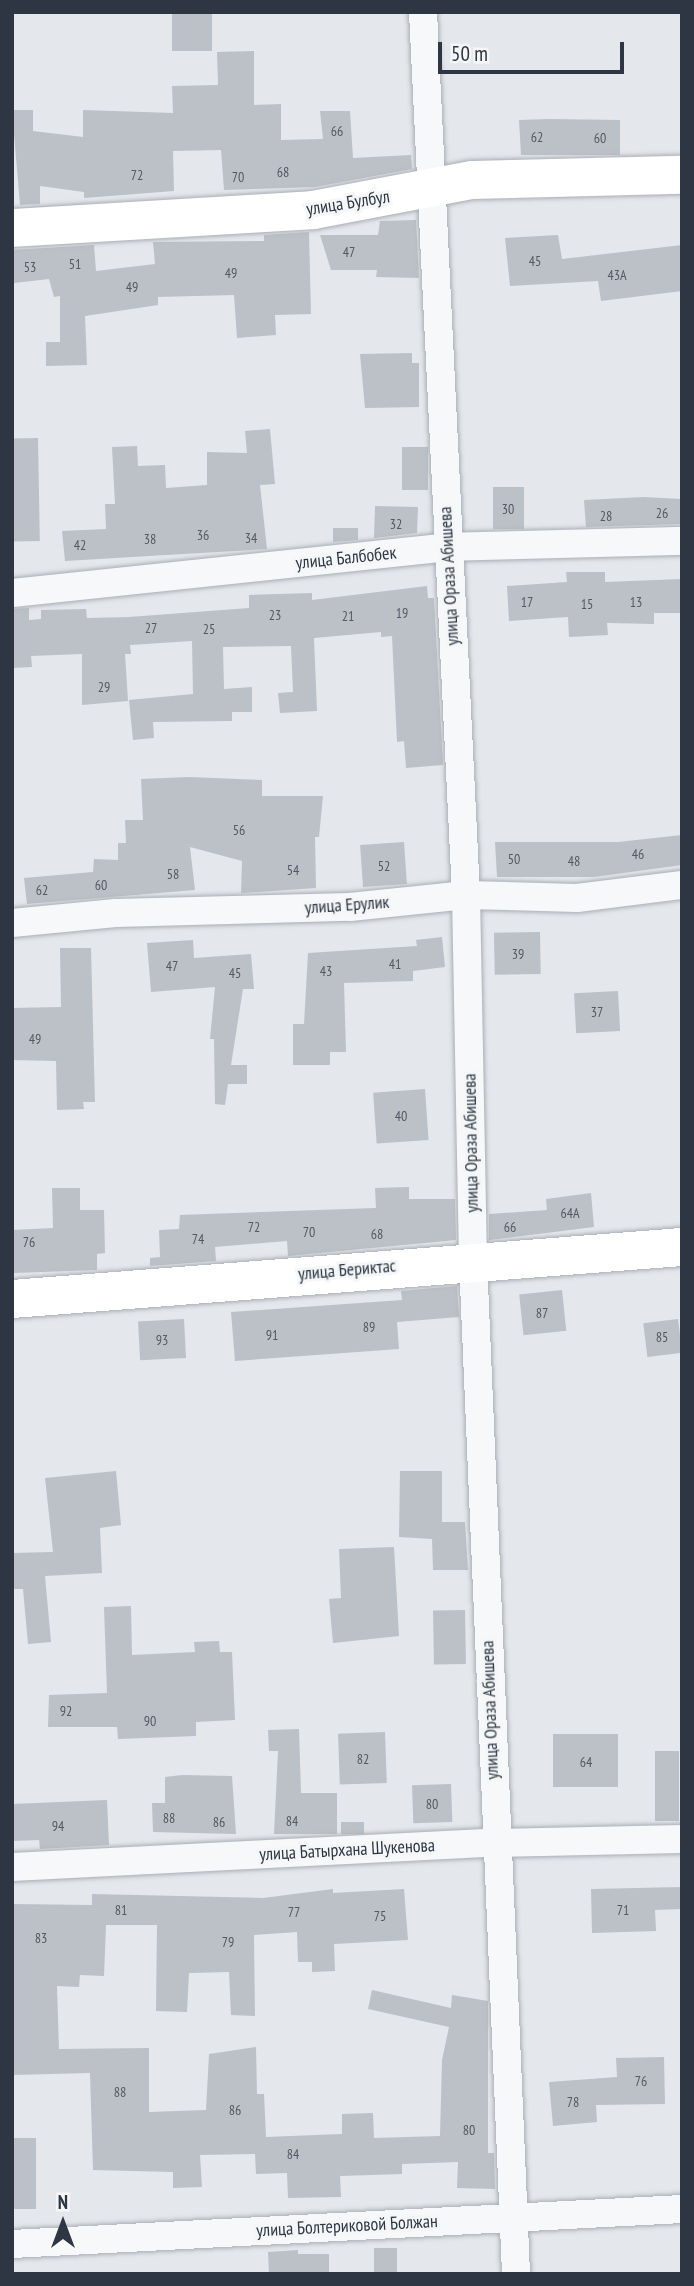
<!DOCTYPE html>
<meta charset="utf-8">
<style>
body{margin:0}
#map{position:relative;width:694px;height:2286px;overflow:hidden;background:#e4e7eb;font-family:"PT Sans Narrow",sans-serif}
div>[style]{position:absolute}
[style*='--x']{left:calc(var(--x)*1px);top:calc(var(--y)*1px);width:calc(var(--w)*1px);rotate:calc(var(--a)*1deg)}
.building>*{inset:0;background:#bcc1c7;transform-origin:0 0}
.roads{filter:drop-shadow(0 0 2px #a9aeb5) drop-shadow(0 0 2px #a9aeb5)}
.street>*{height:28px;margin:-14px;padding:0 14px;transform-origin:14px;border-radius:14px;background:#f7f8f9}
.secondary>*{height:38px;margin:-19px;padding:0 19px;transform-origin:19px;border-radius:19px;background:#fff}
span{translate:-50% -50%;white-space:nowrap;text-align:center;line-height:1.15;-webkit-text-stroke:6px #f4f6f8;paint-order:stroke}
.number-label{font-size:14px;color:#515963}
.number-label span{-webkit-text-stroke-width:0}
.street-label{font-size:18px;color:#2d3642}
.frame{position:absolute;inset:0;border:14px solid #2d3642;pointer-events:none}
.north{position:absolute;left:28px;top:2188px;width:70px;height:70px;-webkit-text-stroke:5px #f4f6f8;paint-order:stroke;rotate:0deg;font-size:19px;font-weight:700;line-height:28px;text-align:center;color:#2d3642}
.north::after{content:'';display:block;margin:auto;width:24px;height:32px;background:#2d3642;clip-path:polygon(50% 0,100% 100%,50% 72%,0 100%)}
.scale{position:absolute;left:438px;top:42px;width:186px;height:32px;box-sizing:border-box;border:4px solid #2d3642;border-top:0;padding-left:9px;font-size:21px;line-height:24px;white-space:nowrap;color:#2d3642;-webkit-text-stroke:5px #f4f6f8;paint-order:stroke}
</style>
<div id="map">
<div class="building">
<i style="left:172px;top:12px;width:40px;height:39px"></i>
<i style="clip-path:polygon(254px 51px,254px 105px,281px 104px,281px 140px,323px 139px,320px 111px,350px 111px,353px 158px,411px 155px,412px 169px,315px 187px,224px 190px,221px 150px,173px 151px,174px 191px,84px 198px,84px 192px,40px 186px,40px 204px,20px 205px,12px 110px,33px 110px,33px 131px,83px 137px,83px 110px,173px 113px,172px 86px,218px 85px,217px 52px)"></i>
<i style="clip-path:polygon(549px 119px,620px 120px,620px 155px,521px 155px,519px 120px)"></i>
<i style="clip-path:polygon(416px 220px,419px 278px,376px 277px,377px 270px,331px 270px,320px 235px,378px 235px,380px 221px)"></i>
<i style="clip-path:polygon(309px 232px,311px 314px,275px 315px,276px 335px,237px 338px,234px 295px,158px 297px,158px 305px,85px 316px,87px 365px,46px 366px,46px 342px,60px 342px,60px 296px,54px 297px,49px 279px,14px 283px,12px 250px,94px 245px,96px 271px,155px 264px,153px 242px,264px 241px,264px 235px)"></i>
<i style="clip-path:polygon(558px 235px,562px 259px,682px 245px,682px 291px,601px 301px,598px 281px,510px 286px,505px 238px)"></i>
<i style="clip-path:polygon(412px 353px,412px 363px,419px 363px,419px 407px,365px 408px,360px 354px)"></i>
<i style="clip-path:polygon(270px 429px,275px 484px,260px 485px,267px 549px,65px 561px,62px 531px,106px 529px,105px 504px,115px 504px,112px 447px,137px 446px,138px 466px,165px 465px,166px 488px,207px 485px,207px 452px,247px 453px,245px 431px)"></i>
<i style="left:38px;top:438px;width:103px;height:26px;rotate:89deg"></i>
<i style="left:402px;top:447px;width:26px;height:43px"></i>
<i style="left:493px;top:487px;width:31px;height:42px"></i>
<i style="clip-path:polygon(644px 497px,681px 499px,680px 524px,586px 527px,584px 500px)"></i>
<i style="clip-path:polygon(375px 506px,418px 507px,417px 533px,374px 538px)"></i>
<i style="clip-path:polygon(333px 528px,358px 528px,358px 540px,333px 542px)"></i>
<i style="clip-path:polygon(566px 572px,605px 572px,605px 582px,682px 579px,682px 613px,654px 613px,654px 624px,607px 623px,608px 635px,569px 637px,568px 617px,509px 621px,507px 586px,567px 582px)"></i>
<i style="clip-path:polygon(427px 586px,428px 598px,434px 598px,443px 765px,406px 768px,404px 741px,397px 742px,392px 636px,381px 637px,381px 632px,314px 638px,317px 711px,280px 713px,278px 693px,293px 692px,291px 646px,223px 647px,224px 689px,252px 687px,252px 712px,232px 712px,232px 721px,153px 722px,154px 738px,133px 740px,129px 700px,193px 694px,192px 641px,130px 645px,131px 654px,125px 654px,128px 701px,82px 705px,82px 654px,31px 656px,32px 667px,12px 668px,12px 609px,29px 608px,29px 620px,41px 619px,41px 610px,86px 609px,87px 618px,129px 617px,249px 608px,249px 595px,312px 593px,312px 600px)"></i>
<i style="clip-path:polygon(189px 777px,262px 780px,262px 796px,323px 796px,319px 837px,315px 837px,316px 888px,241px 893px,242px 861px,190px 847px,195px 890px,27px 904px,24px 878px,93px 872px,94px 859px,118px 860px,118px 843px,126px 843px,125px 820px,143px 820px,141px 779px)"></i>
<i style="clip-path:polygon(682px 835px,682px 865px,594px 877px,497px 877px,495px 842px,618px 842px)"></i>
<i style="left:404px;top:842px;width:42px;height:44px;rotate:86deg"></i>
<i style="left:540px;top:932px;width:42px;height:46px;rotate:89deg"></i>
<i style="clip-path:polygon(442px 937px,445px 967px,413px 971px,413px 981px,344px 983px,346px 1052px,330px 1052px,330px 1065px,293px 1065px,293px 1024px,304px 1024px,308px 953px,417px 946px,416px 940px)"></i>
<i style="clip-path:polygon(193px 940px,194px 958px,251px 954px,254px 989px,243px 989px,231px 1065px,247px 1065px,247px 1084px,228px 1084px,225px 1105px,215px 1104px,214px 1039px,210px 1039px,215px 987px,151px 992px,147px 943px)"></i>
<i style="clip-path:polygon(60px 948px,91px 948px,95px 1102px,83px 1102px,84px 1109px,57px 1110px,56px 1061px,12px 1060px,12px 1008px,61px 1007px)"></i>
<i style="left:618px;top:991px;width:40px;height:44px;rotate:87deg"></i>
<i style="left:425px;top:1089px;width:51px;height:52px;rotate:86deg"></i>
<i style="clip-path:polygon(409px 1187px,409px 1199px,455px 1199px,456px 1240px,288px 1256px,287px 1241px,215px 1247px,216px 1261px,150px 1266px,150px 1258px,160px 1257px,159px 1230px,179px 1229px,180px 1215px,376px 1208px,375px 1188px)"></i>
<i style="clip-path:polygon(52px 1188px,80px 1188px,80px 1210px,104px 1210px,105px 1253px,97px 1254px,97px 1270px,14px 1273px,12px 1230px,53px 1228px)"></i>
<i style="clip-path:polygon(591px 1193px,594px 1227px,489px 1240px,489px 1214px,547px 1210px,546px 1199px)"></i>
<i style="clip-path:polygon(457px 1286px,459px 1317px,397px 1322px,399px 1349px,235px 1361px,231px 1312px,402px 1300px,401px 1291px)"></i>
<i style="left:562px;top:1290px;width:41px;height:43px;rotate:84deg"></i>
<i style="left:184px;top:1319px;width:39px;height:46px;rotate:87deg"></i>
<i style="left:678px;top:1319px;width:34px;height:35px;rotate:83deg"></i>
<i style="clip-path:polygon(116px 1471px,121px 1525px,100px 1528px,102px 1573px,45px 1576px,51px 1642px,28px 1644px,23px 1589px,12px 1589px,12px 1553px,53px 1552px,45px 1478px)"></i>
<i style="clip-path:polygon(400px 1471px,442px 1471px,442px 1522px,465px 1522px,468px 1570px,433px 1570px,432px 1539px,399px 1537px)"></i>
<i style="clip-path:polygon(394px 1547px,399px 1636px,333px 1643px,329px 1599px,341px 1598px,339px 1549px)"></i>
<i style="clip-path:polygon(131px 1606px,132px 1655px,195px 1652px,194px 1642px,219px 1641px,220px 1652px,232px 1652px,235px 1720px,196px 1722px,196px 1736px,118px 1739px,117px 1727px,48px 1727px,49px 1695px,107px 1693px,104px 1607px)"></i>
<i style="left:465px;top:1610px;width:54px;height:32px;rotate:89deg"></i>
<i style="clip-path:polygon(299px 1729px,301px 1793px,337px 1793px,337px 1834px,274px 1834px,278px 1751px,269px 1751px,268px 1730px)"></i>
<i style="left:385px;top:1732px;width:51px;height:47px;rotate:88deg"></i>
<i style="left:618px;top:1734px;width:53px;height:65px;rotate:90deg"></i>
<i style="left:655px;top:1751px;width:24px;height:70px"></i>
<i style="clip-path:polygon(182px 1775px,232px 1776px,236px 1834px,153px 1832px,152px 1803px,165px 1803px,165px 1777px)"></i>
<i style="left:451px;top:1784px;width:38px;height:39px;rotate:88deg"></i>
<i style="clip-path:polygon(107px 1800px,109px 1845px,40px 1849px,39px 1840px,12px 1841px,12px 1804px)"></i>
<i style="left:341px;top:1822px;width:23px;height:12px"></i>
<i style="clip-path:polygon(682px 1887px,682px 1909px,655px 1910px,656px 1931px,592px 1933px,591px 1889px)"></i>
<i style="clip-path:polygon(333px 1889px,333px 1893px,404px 1889px,408px 1940px,334px 1944px,335px 1971px,312px 1972px,312px 1962px,298px 1962px,297px 1932px,254px 1935px,255px 2016px,231px 2015px,229px 1972px,189px 1973px,187px 2012px,156px 2011px,157px 1925px,106px 1925px,104px 1976px,80px 1975px,79px 1987px,57px 1986px,59px 2049px,149px 2048px,149px 2112px,206px 2110px,209px 2054px,256px 2047px,257px 2094px,264px 2094px,266px 2137px,342px 2134px,342px 2114px,373px 2113px,374px 2138px,440px 2136px,442px 2060px,449px 2027px,368px 2009px,372px 1990px,451px 2008px,452px 1995px,488px 2001px,488px 2153px,494px 2153px,495px 2189px,457px 2188px,458px 2162px,402px 2164px,402px 2174px,340px 2176px,341px 2197px,288px 2198px,287px 2173px,256px 2174px,255px 2154px,200px 2155px,202px 2187px,173px 2188px,173px 2172px,93px 2170px,90px 2073px,12px 2075px,12px 1904px,92px 1905px,92px 1894px,263px 1898px)"></i>
<i style="clip-path:polygon(664px 2057px,665px 2104px,596px 2105px,597px 2122px,553px 2126px,549px 2082px,617px 2077px,616px 2058px)"></i>
<i style="left:14px;top:2138px;width:22px;height:71px"></i>
<i style="left:374px;top:2248px;width:23px;height:26px"></i>
<i style="clip-path:polygon(298px 2250px,298px 2254px,329px 2254px,329px 2274px,269px 2274px,268px 2252px)"></i>
</div>
<div class="roads">
<div class="street">
<i style="--x:423;--y:12;--w:884;--a:87.21"></i>
<i style="--x:466;--y:895;--w:365;--a:88.9"></i>
<i style="--x:473;--y:1260;--w:1015;--a:87.57"></i>
<i style="--x:12;--y:593;--w:437;--a:-6"></i>
<i style="--x:447;--y:547;--w:235;--a:-1.5"></i>
<i style="--x:12;--y:923;--w:104;--a:-5.5"></i>
<i style="--x:116;--y:913;--w:234;--a:-1.5"></i>
<i style="--x:350;--y:907;--w:117;--a:-5.9"></i>
<i style="--x:466;--y:895;--w:111;--a:1.5"></i>
<i style="--x:577;--y:898;--w:106;--a:-7.1"></i>
<i style="--x:12;--y:1867;--w:483;--a:-2.9"></i>
<i style="--x:494;--y:1843;--w:188;--a:-1.2"></i>
<i style="--x:12;--y:2244;--w:671;--a:-2.99"></i>
</div>
<div class="secondary">
<i style="--x:12;--y:228;--w:302;--a:-3.4"></i>
<i style="--x:313;--y:210;--w:162;--a:-10.7"></i>
<i style="--x:472;--y:180;--w:210;--a:-1.4"></i>
<i style="--x:12;--y:1299;--w:672;--a:-4.44"></i>
</div>
</div>
<div class="number-label">
<span style="left:337px;top:131px">66</span>
<span style="left:537px;top:137px">62</span>
<span style="left:600px;top:138px">60</span>
<span style="left:283px;top:172px">68</span>
<span style="left:137px;top:175px">72</span>
<span style="left:238px;top:177px">70</span>
<span style="left:349px;top:252px">47</span>
<span style="left:535px;top:261px">45</span>
<span style="left:75px;top:264px">51</span>
<span style="left:30px;top:267px">53</span>
<span style="left:231px;top:273px">49</span>
<span style="left:617px;top:275px">43А</span>
<span style="left:132px;top:287px">49</span>
<span style="left:508px;top:509px">30</span>
<span style="left:662px;top:513px">26</span>
<span style="left:606px;top:516px">28</span>
<span style="left:396px;top:524px">32</span>
<span style="left:203px;top:535px">36</span>
<span style="left:251px;top:538px">34</span>
<span style="left:150px;top:539px">38</span>
<span style="left:80px;top:545px">42</span>
<span style="left:527px;top:602px">17</span>
<span style="left:636px;top:602px">13</span>
<span style="left:587px;top:604px">15</span>
<span style="left:402px;top:613px">19</span>
<span style="left:275px;top:615px">23</span>
<span style="left:348px;top:616px">21</span>
<span style="left:151px;top:628px">27</span>
<span style="left:209px;top:629px">25</span>
<span style="left:104px;top:687px">29</span>
<span style="left:239px;top:830px">56</span>
<span style="left:638px;top:854px">46</span>
<span style="left:514px;top:859px">50</span>
<span style="left:574px;top:861px">48</span>
<span style="left:384px;top:866px">52</span>
<span style="left:293px;top:870px">54</span>
<span style="left:173px;top:874px">58</span>
<span style="left:101px;top:885px">60</span>
<span style="left:42px;top:890px">62</span>
<span style="left:518px;top:954px">39</span>
<span style="left:395px;top:964px">41</span>
<span style="left:172px;top:966px">47</span>
<span style="left:326px;top:971px">43</span>
<span style="left:235px;top:973px">45</span>
<span style="left:597px;top:1012px">37</span>
<span style="left:35px;top:1039px">49</span>
<span style="left:401px;top:1116px">40</span>
<span style="left:570px;top:1213px">64А</span>
<span style="left:254px;top:1227px">72</span>
<span style="left:510px;top:1227px">66</span>
<span style="left:309px;top:1232px">70</span>
<span style="left:377px;top:1234px">68</span>
<span style="left:198px;top:1239px">74</span>
<span style="left:29px;top:1242px">76</span>
<span style="left:542px;top:1313px">87</span>
<span style="left:369px;top:1327px">89</span>
<span style="left:272px;top:1335px">91</span>
<span style="left:662px;top:1337px">85</span>
<span style="left:162px;top:1340px">93</span>
<span style="left:66px;top:1711px">92</span>
<span style="left:150px;top:1721px">90</span>
<span style="left:363px;top:1759px">82</span>
<span style="left:586px;top:1762px">64</span>
<span style="left:432px;top:1804px">80</span>
<span style="left:169px;top:1818px">88</span>
<span style="left:292px;top:1821px">84</span>
<span style="left:219px;top:1822px">86</span>
<span style="left:58px;top:1826px">94</span>
<span style="left:121px;top:1910px">81</span>
<span style="left:623px;top:1910px">71</span>
<span style="left:294px;top:1912px">77</span>
<span style="left:380px;top:1916px">75</span>
<span style="left:41px;top:1938px">83</span>
<span style="left:228px;top:1942px">79</span>
<span style="left:641px;top:2081px">76</span>
<span style="left:120px;top:2092px">88</span>
<span style="left:573px;top:2102px">78</span>
<span style="left:235px;top:2110px">86</span>
<span style="left:469px;top:2130px">80</span>
<span style="left:293px;top:2154px">84</span>
</div>
<div class="street-label">
<span style="left:348px;top:203px;rotate:-9deg">улица Булбул</span>
<span style="left:346px;top:558px;rotate:-6deg">улица Балбобек</span>
<span style="left:449px;top:576px;rotate:-93deg">улица Ораза Абишева</span>
<span style="left:347px;top:905px;rotate:-4deg">улица Ерулик</span>
<span style="left:471px;top:1143px;rotate:-91deg">улица Ораза Абишева</span>
<span style="left:347px;top:1270px;rotate:-5deg">улица Бериктас</span>
<span style="left:490px;top:1710px;rotate:-92deg">улица Ораза Абишева</span>
<span style="left:347px;top:1850px;rotate:-3deg">улица Батырхана Шукенова</span>
<span style="left:347px;top:2226px;rotate:-3deg">улица Болтериковой Болжан</span>
</div>
<div class="frame"></div>
<div class="north">N</div>
<div class="scale">50 m</div>
</div>
